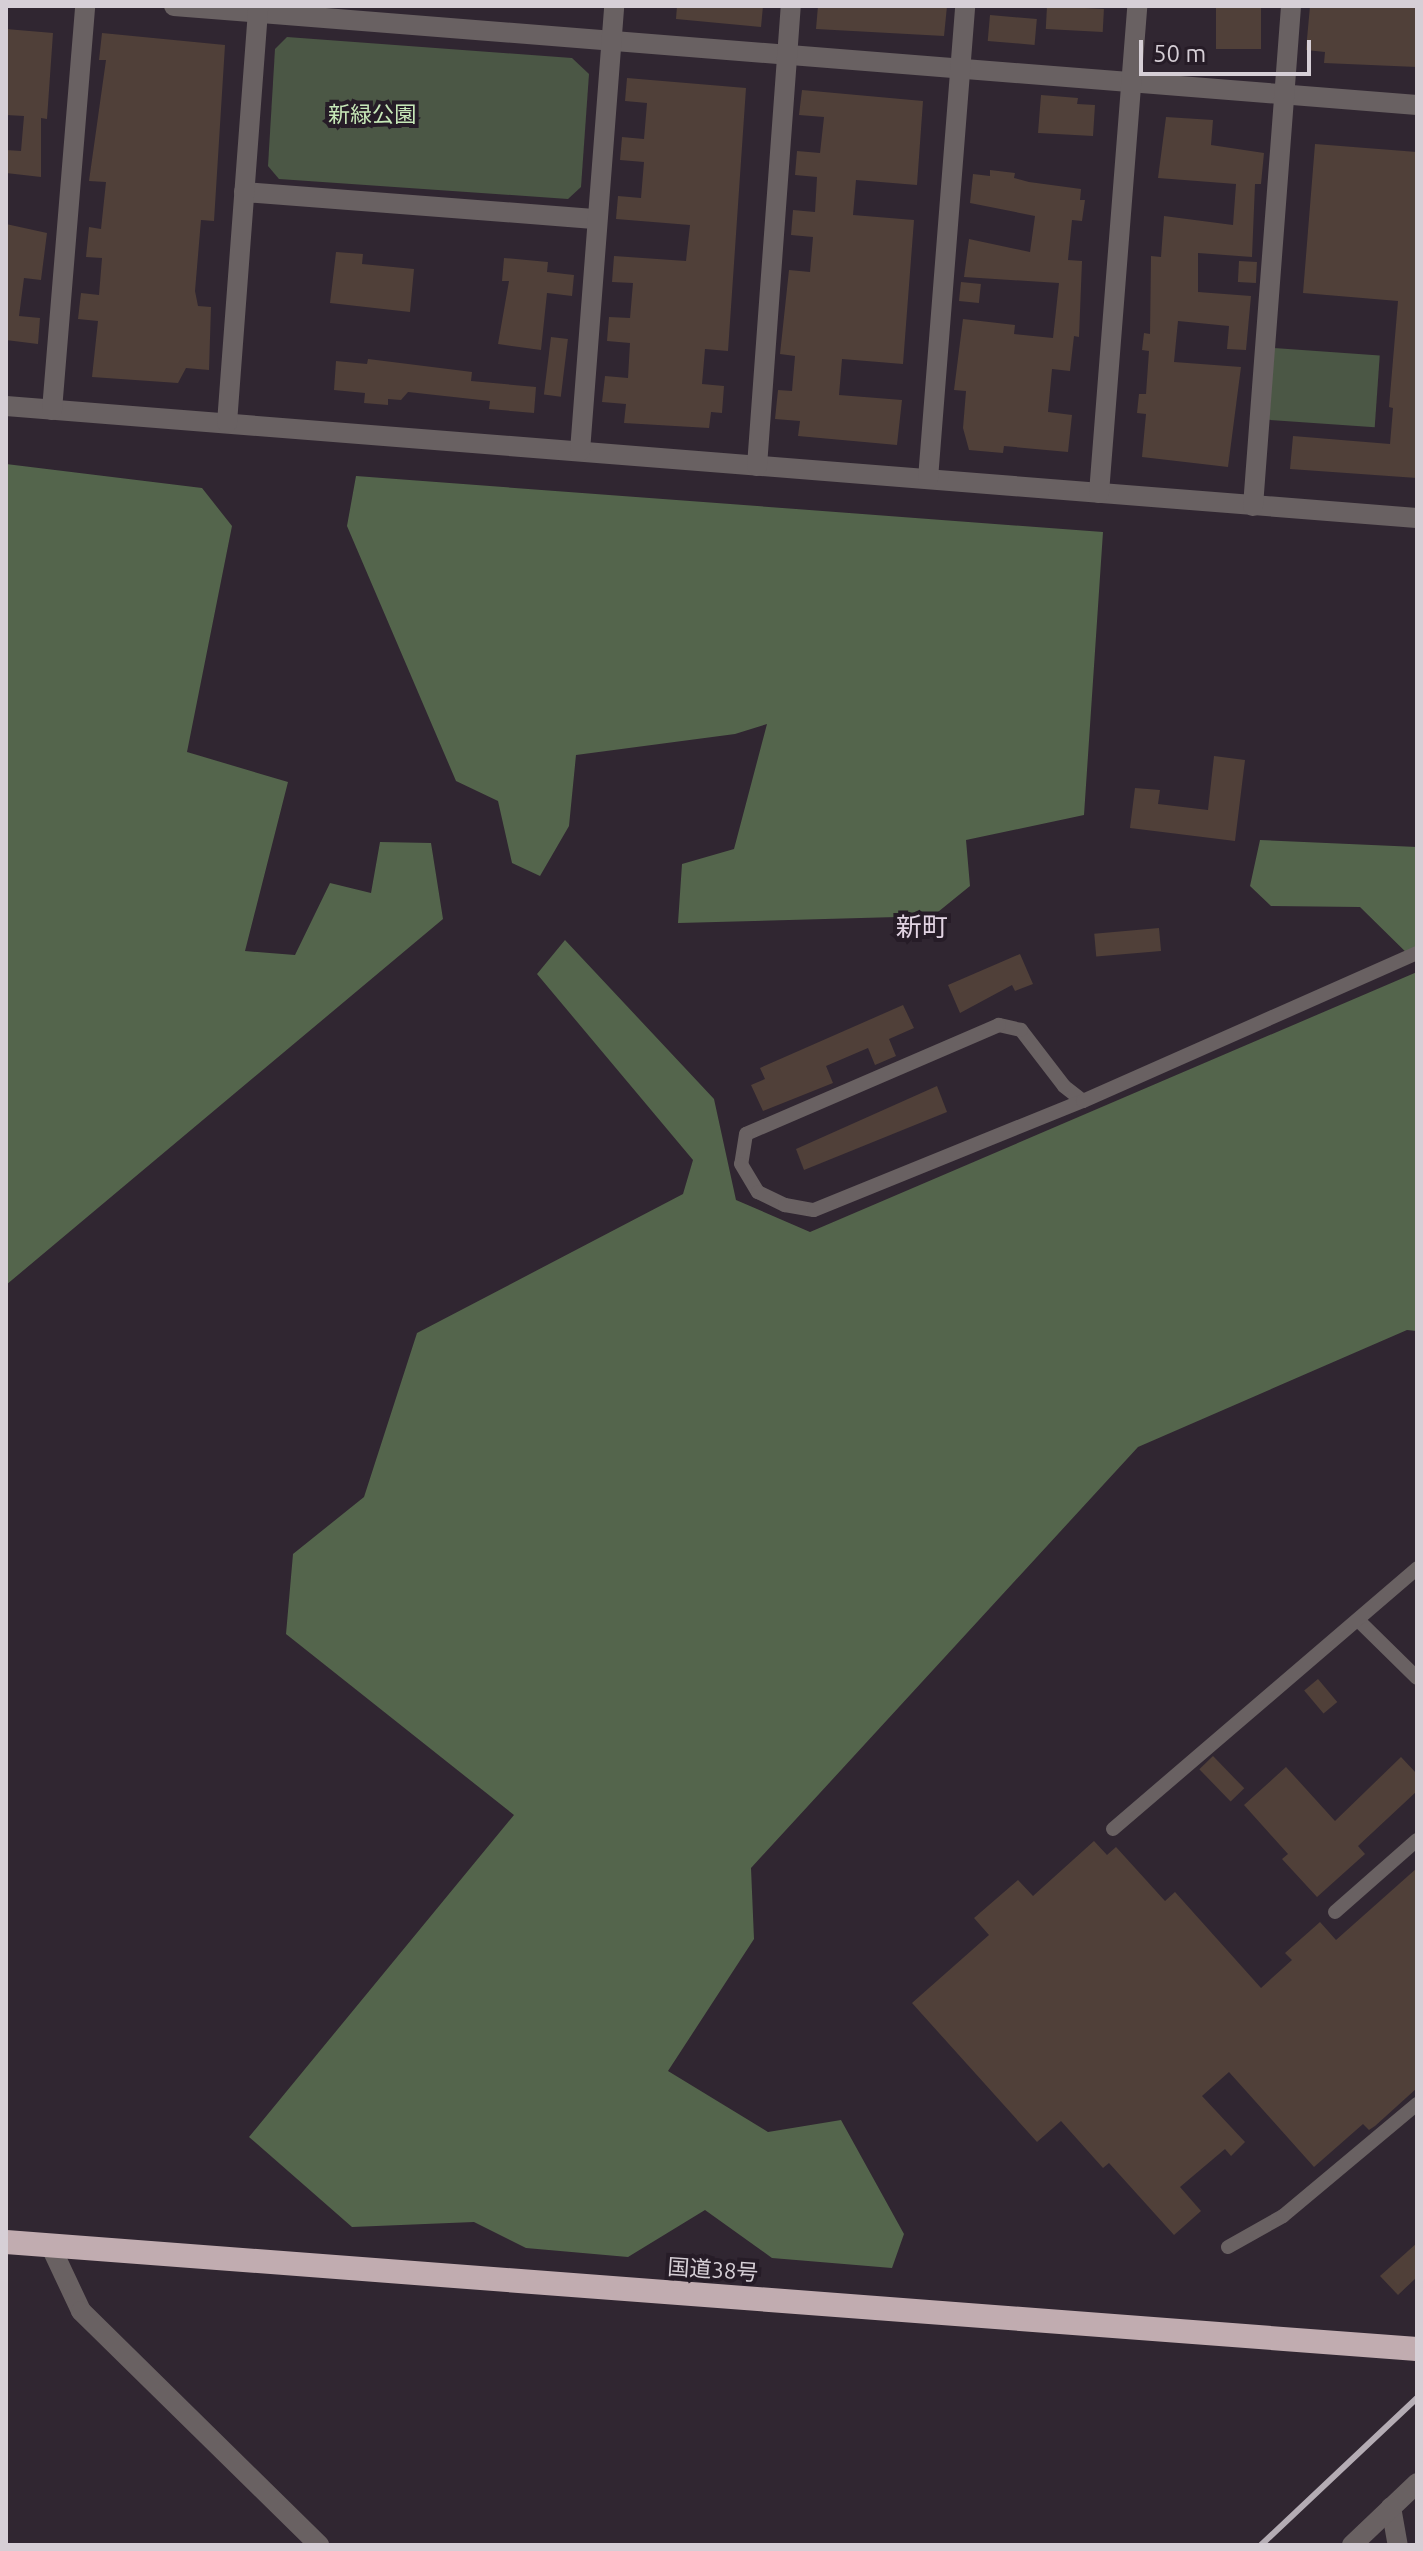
<!DOCTYPE html>
<meta charset="utf-8">
<style>
body{margin:0}
#map{position:relative;width:1423px;height:2551px;overflow:hidden;background:#302631;font-family:Ubuntu,"Noto Sans JP",sans-serif}
div>[style]{position:absolute}
[style*='--x']{left:calc(var(--x)*1px);top:calc(var(--y)*1px);width:calc(var(--w)*1px);rotate:calc(var(--a)*1deg)}
.green>*{inset:0;background:#4b5745;transform-origin:0 0}
.forest>*{inset:0;background:#54654c}
.building>*{inset:0;background:#504039;transform-origin:0 0}
.lane>*{height:14px;margin:-7px;padding:0 7px;transform-origin:7px;border-radius:7px;background:#696162}
.street>*{height:20px;margin:-10px;padding:0 10px;transform-origin:10px;border-radius:10px;background:#696162}
.highway>*{height:24px;margin:-12px;padding:0 12px;transform-origin:12px;border-radius:12px;background:#c1acb0}
.rail>*{height:6px;margin:-3px;padding:0 3px;transform-origin:3px;border-radius:3px;background:#b4acb4}
span{translate:-50% -50%;white-space:nowrap;text-align:center;line-height:1.15;-webkit-text-stroke:8px #261c27;paint-order:stroke}
.park-label{font-size:22px;color:#c7e8b8}
.street-label{font-size:22px;color:#d6cfd6}
.quarter-label{font-size:26px;color:#e2d4e3}
.frame{position:absolute;inset:0;border:8px solid #d6cfd6;pointer-events:none}
.scale{position:absolute;left:1139px;top:40px;width:172px;height:36px;box-sizing:border-box;border:4px solid #d6cfd6;border-top:0;padding-left:10px;font-size:24px;line-height:28px;white-space:nowrap;color:#d6cfd6;-webkit-text-stroke:6px #261c27;paint-order:stroke}
</style>
<div id="map">
<div class="green">
<i style="clip-path:polygon(287px 37px,572px 58px,589px 74px,581px 187px,568px 199px,279px 179px,268px 166px,275px 49px)"></i>
<i style="left:1274px;top:348px;width:106px;height:72px;rotate:4deg"></i>
</div>
<div class="forest">
<i style="clip-path:polygon(6px 464px,202px 488px,232px 526px,187px 752px,288px 782px,245px 951px,295px 955px,330px 883px,371px 893px,380px 842px,431px 843px,443px 919px,6px 1285px)"></i>
<i style="clip-path:polygon(356px 476px,1103px 532px,1084px 815px,966px 840px,970px 886px,933px 916px,678px 923px,682px 864px,734px 849px,767px 724px,735px 734px,576px 755px,569px 826px,540px 876px,512px 863px,498px 801px,456px 781px,347px 526px)"></i>
<i style="clip-path:polygon(1260px 840px,1417px 847px,1417px 963px,1360px 907px,1271px 906px,1250px 886px)"></i>
<i style="clip-path:polygon(565px 940px,714px 1099px,736px 1200px,810px 1232px,1417px 972px,1417px 1331px,1407px 1330px,1138px 1447px,751px 1868px,754px 1939px,668px 2071px,768px 2132px,841px 2120px,904px 2234px,892px 2268px,772px 2258px,705px 2210px,628px 2257px,526px 2248px,474px 2222px,352px 2227px,249px 2137px,514px 1815px,286px 1634px,293px 1554px,364px 1497px,417px 1333px,683px 1194px,693px 1160px,537px 974px)"></i>
</div>
<div class="building">
<i style="clip-path:polygon(677px 6px,763px 6px,761px 27px,676px 19px)"></i>
<i style="clip-path:polygon(818px 6px,947px 6px,944px 36px,816px 29px)"></i>
<i style="left:1047px;top:6px;width:57px;height:23px;rotate:3deg"></i>
<i style="left:1216px;top:6px;width:45px;height:43px"></i>
<i style="clip-path:polygon(1310px 6px,1417px 6px,1417px 67px,1324px 63px,1325px 52px,1306px 50px)"></i>
<i style="left:990px;top:15px;width:47px;height:26px;rotate:5deg"></i>
<i style="clip-path:polygon(6px 29px,53px 33px,47px 119px,41px 118px,41px 177px,6px 173px,6px 150px,21px 151px,24px 116px,6px 115px)"></i>
<i style="clip-path:polygon(102px 33px,225px 45px,214px 221px,201px 220px,195px 291px,198px 306px,211px 307px,209px 370px,186px 368px,178px 383px,92px 377px,98px 321px,78px 319px,81px 293px,99px 295px,102px 258px,86px 257px,89px 227px,101px 229px,106px 182px,89px 181px,106px 60px,99px 60px)"></i>
<i style="clip-path:polygon(627px 78px,746px 88px,728px 351px,705px 349px,702px 384px,724px 386px,722px 413px,711px 412px,709px 428px,624px 423px,626px 404px,602px 402px,605px 376px,628px 378px,630px 343px,607px 341px,609px 317px,630px 318px,633px 283px,612px 282px,614px 256px,686px 261px,690px 225px,616px 219px,618px 196px,641px 198px,644px 162px,620px 160px,622px 137px,644px 139px,647px 103px,625px 101px)"></i>
<i style="clip-path:polygon(802px 90px,923px 101px,917px 185px,856px 180px,853px 215px,914px 220px,903px 364px,842px 359px,839px 395px,902px 400px,897px 445px,798px 436px,800px 421px,775px 419px,778px 390px,792px 391px,795px 356px,780px 354px,789px 270px,810px 272px,813px 237px,791px 235px,793px 210px,815px 212px,817px 177px,795px 175px,797px 151px,820px 153px,824px 117px,799px 115px)"></i>
<i style="clip-path:polygon(1041px 95px,1078px 98px,1077px 104px,1095px 105px,1093px 136px,1038px 133px)"></i>
<i style="clip-path:polygon(1166px 117px,1213px 120px,1211px 145px,1264px 153px,1261px 184px,1255px 184px,1252px 257px,1198px 253px,1198px 292px,1251px 296px,1246px 350px,1227px 349px,1229px 326px,1178px 321px,1174px 362px,1241px 367px,1228px 467px,1142px 457px,1146px 414px,1137px 413px,1139px 394px,1146px 394px,1149px 351px,1142px 350px,1144px 333px,1150px 334px,1151px 256px,1161px 257px,1164px 216px,1233px 225px,1236px 184px,1158px 178px)"></i>
<i style="clip-path:polygon(1315px 144px,1417px 152px,1417px 478px,1290px 469px,1293px 436px,1390px 444px,1393px 408px,1389px 407px,1398px 301px,1303px 293px)"></i>
<i style="clip-path:polygon(990px 170px,1015px 173px,1014px 178px,1029px 182px,1081px 189px,1080px 200px,1085px 200px,1082px 221px,1072px 220px,1068px 260px,1082px 261px,1079px 337px,1074px 336px,1070px 371px,1052px 369px,1048px 412px,1072px 415px,1068px 452px,1004px 446px,1003px 453px,969px 450px,963px 428px,966px 391px,954px 390px,963px 319px,1015px 325px,1014px 334px,1053px 338px,1059px 283px,964px 277px,969px 239px,1030px 252px,1035px 216px,970px 203px,973px 174px,990px 176px)"></i>
<i style="clip-path:polygon(6px 224px,47px 233px,41px 280px,24px 278px,19px 316px,40px 318px,38px 344px,6px 340px)"></i>
<i style="clip-path:polygon(336px 252px,363px 254px,362px 264px,414px 269px,410px 312px,330px 303px)"></i>
<i style="clip-path:polygon(504px 258px,548px 262px,547px 272px,574px 275px,572px 296px,547px 293px,541px 350px,498px 344px,509px 281px,502px 281px)"></i>
<i style="left:1239px;top:261px;width:18px;height:21px;rotate:3deg"></i>
<i style="left:961px;top:282px;width:20px;height:19px;rotate:6deg"></i>
<i style="left:551px;top:337px;width:17px;height:58px;rotate:7deg"></i>
<i style="clip-path:polygon(368px 359px,472px 372px,471px 381px,536px 387px,534px 413px,489px 409px,490px 401px,408px 392px,401px 400px,388px 399px,388px 405px,364px 403px,365px 393px,334px 390px,336px 361px,367px 364px)"></i>
<i style="clip-path:polygon(1214px 756px,1245px 760px,1235px 841px,1130px 828px,1135px 788px,1160px 790px,1158px 804px,1208px 810px)"></i>
<i style="left:1159px;top:928px;width:23px;height:65px;rotate:85deg"></i>
<i style="clip-path:polygon(1020px 954px,1033px 984px,1015px 991px,1012px 985px,960px 1013px,948px 985px)"></i>
<i style="clip-path:polygon(903px 1005px,914px 1028px,889px 1039px,896px 1056px,875px 1065px,868px 1048px,826px 1066px,833px 1083px,763px 1111px,751px 1085px,765px 1079px,760px 1068px)"></i>
<i style="clip-path:polygon(937px 1086px,947px 1112px,804px 1170px,796px 1149px)"></i>
<i style="left:1318px;top:1679px;width:30px;height:18px;rotate:50deg"></i>
<i style="left:1213px;top:1756px;width:45px;height:19px;rotate:46deg"></i>
<i style="clip-path:polygon(1401px 1757px,1417px 1774px,1417px 1791px,1358px 1846px,1365px 1854px,1317px 1897px,1282px 1859px,1288px 1854px,1244px 1805px,1286px 1767px,1335px 1821px)"></i>
<i style="clip-path:polygon(1094px 1841px,1107px 1855px,1116px 1847px,1165px 1901px,1175px 1892px,1261px 1988px,1292px 1960px,1285px 1953px,1320px 1922px,1336px 1940px,1417px 1868px,1417px 2088px,1375px 2126px,1369px 2130px,1363px 2124px,1314px 2167px,1229px 2072px,1202px 2096px,1245px 2142px,1231px 2156px,1225px 2149px,1180px 2187px,1201px 2211px,1174px 2235px,1109px 2163px,1103px 2168px,1061px 2121px,1037px 2142px,912px 2003px,989px 1935px,974px 1918px,1018px 1880px,1033px 1896px)"></i>
<i style="clip-path:polygon(1417px 2243px,1417px 2277px,1398px 2295px,1380px 2276px)"></i>
</div>
<div class="lane">
<i style="--x:1083;--y:1101;--w:24;--a:-142"></i>
<i style="--x:1064;--y:1086;--w:71;--a:-127.5"></i>
<i style="--x:1021;--y:1030;--w:23;--a:-167"></i>
<i style="--x:999;--y:1025;--w:275;--a:156.7"></i>
<i style="--x:746;--y:1134;--w:30;--a:99"></i>
<i style="--x:741;--y:1164;--w:33;--a:59"></i>
<i style="--x:758;--y:1192;--w:30;--a:26"></i>
<i style="--x:785;--y:1205;--w:29;--a:10"></i>
<i style="--x:814;--y:1210;--w:290;--a:-22.1"></i>
<i style="--x:1083;--y:1101;--w:365;--a:-23.9"></i>
<i style="--x:1359;--y:1621;--w:81;--a:44.5"></i>
<i style="--x:1113;--y:1829;--w:401;--a:-40.6"></i>
<i style="--x:1335;--y:1912;--w:109;--a:-41.3"></i>
<i style="--x:1228;--y:2247;--w:63;--a:-29.4"></i>
<i style="--x:1283;--y:2216;--w:175;--a:-39.9"></i>
</div>
<div class="street">
<i style="--x:174;--y:6;--w:1247;--a:4.55"></i>
<i style="--x:244;--y:192;--w:354;--a:4.4"></i>
<i style="--x:6;--y:406;--w:1415;--a:4.54"></i>
<i style="--x:52;--y:410;--w:405;--a:-85.3"></i>
<i style="--x:227;--y:423;--w:418;--a:-85.7"></i>
<i style="--x:580;--y:451;--w:446;--a:-85.6"></i>
<i style="--x:757;--y:466;--w:461;--a:-85.8"></i>
<i style="--x:928;--y:479;--w:474;--a:-85.5"></i>
<i style="--x:1099;--y:493;--w:488;--a:-85.5"></i>
<i style="--x:1253;--y:506;--w:501;--a:-85.65"></i>
<i style="--x:50;--y:2245;--w:73;--a:64.8"></i>
<i style="--x:81;--y:2311;--w:334;--a:44.5"></i>
<i style="--x:1391;--y:2507;--w:39;--a:80"></i>
<i style="--x:1352;--y:2545;--w:90;--a:-43.6"></i>
</div>
<div class="highway">
<i style="--x:6;--y:2242;--w:1415;--a:4.34"></i>
</div>
<div class="rail">
<i style="--x:1261;--y:2545;--w:214;--a:-43.3"></i>
</div>
<div class="park-label">
<span style="left:372px;top:114px">新緑公園</span>
</div>
<div class="street-label">
<span style="left:713px;top:2269px;rotate:4deg">国道38号</span>
</div>
<div class="quarter-label">
<span style="left:922px;top:927px">新町</span>
</div>
<div class="frame"></div>
<div class="scale">50 m</div>
</div>
